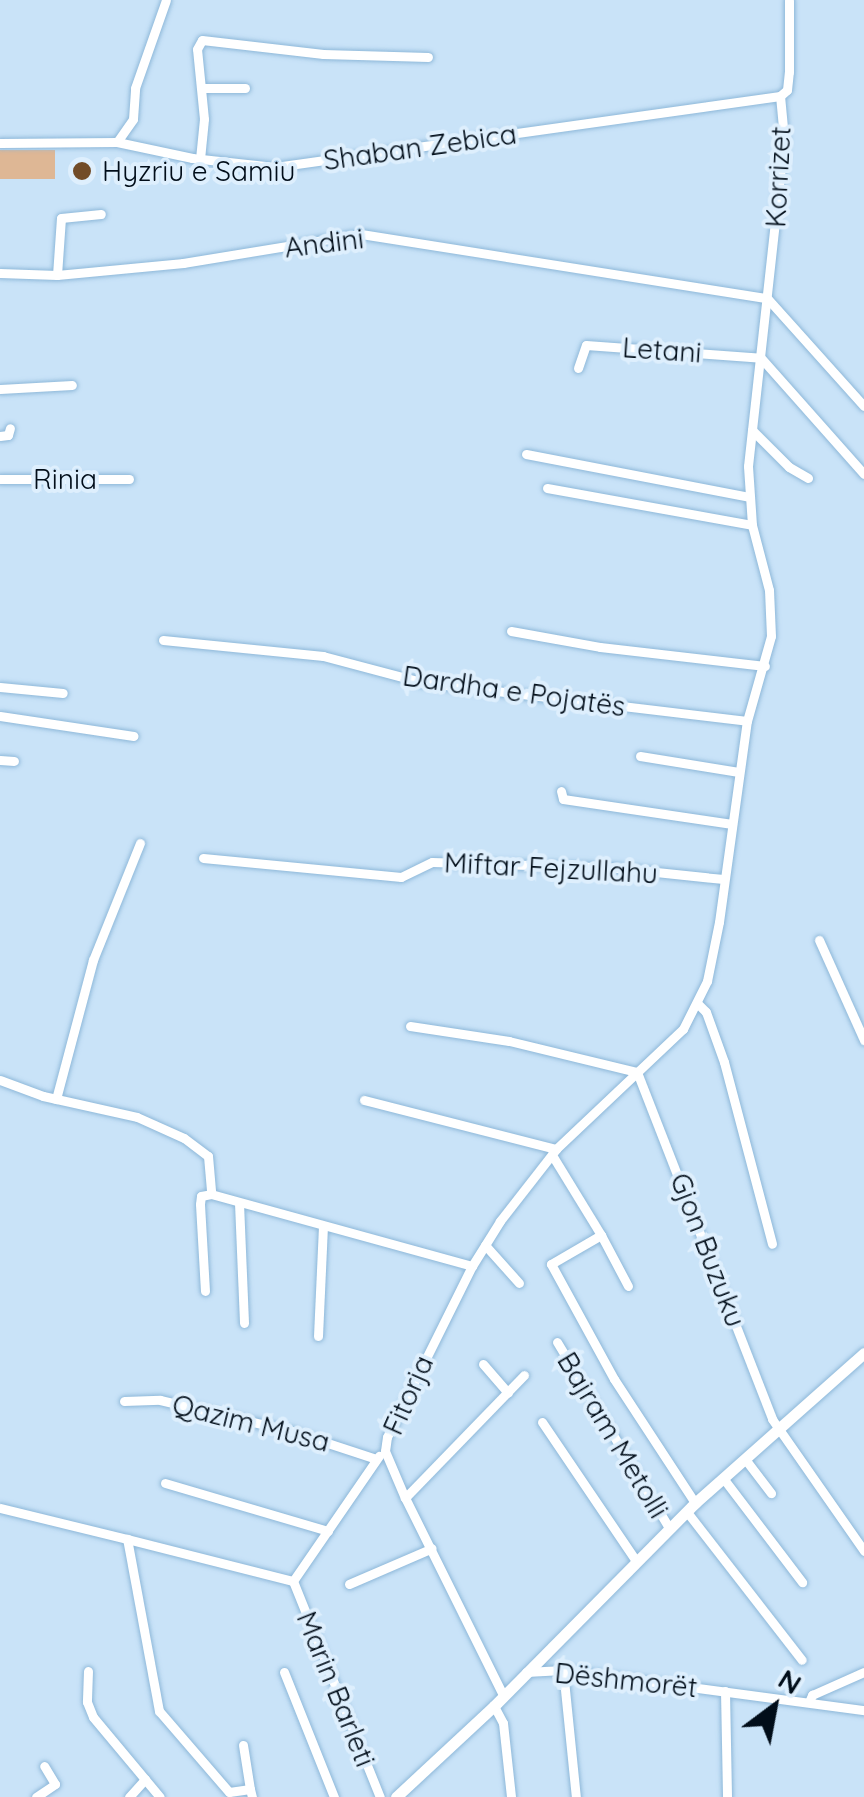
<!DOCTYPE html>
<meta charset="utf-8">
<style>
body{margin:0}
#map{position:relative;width:864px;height:1797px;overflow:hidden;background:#c9e3f8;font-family:Quicksand,sans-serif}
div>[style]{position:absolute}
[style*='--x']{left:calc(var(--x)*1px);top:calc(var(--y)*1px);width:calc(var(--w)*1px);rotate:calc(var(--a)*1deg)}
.green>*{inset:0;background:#deb795;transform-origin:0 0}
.roads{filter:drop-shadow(0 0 2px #8eb8d9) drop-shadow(0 0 2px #8eb8d9)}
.street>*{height:9px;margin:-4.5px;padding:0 4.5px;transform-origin:4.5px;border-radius:4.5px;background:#fff}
.secondary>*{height:11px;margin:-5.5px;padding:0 5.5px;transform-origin:5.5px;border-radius:5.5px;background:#fff}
.dots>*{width:28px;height:28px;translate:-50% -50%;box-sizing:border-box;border:5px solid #deeffd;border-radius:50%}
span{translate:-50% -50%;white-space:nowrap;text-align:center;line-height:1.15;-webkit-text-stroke:8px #deeffd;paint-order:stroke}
.street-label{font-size:28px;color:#010d19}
.poi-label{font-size:28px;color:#010d19}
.left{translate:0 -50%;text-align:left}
.north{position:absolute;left:724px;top:1657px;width:100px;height:100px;-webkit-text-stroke:8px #deeffd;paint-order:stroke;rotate:32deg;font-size:28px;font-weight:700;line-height:40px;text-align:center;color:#010d19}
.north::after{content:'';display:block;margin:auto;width:35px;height:45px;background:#010d19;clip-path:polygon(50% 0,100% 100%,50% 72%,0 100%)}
</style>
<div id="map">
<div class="green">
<i style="left:55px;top:150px;width:29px;height:55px;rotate:90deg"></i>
</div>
<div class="roads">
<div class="street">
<i style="--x:202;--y:88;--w:43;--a:0"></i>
<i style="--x:117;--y:142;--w:28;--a:-55"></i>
<i style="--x:133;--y:119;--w:31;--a:-86"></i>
<i style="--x:135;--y:88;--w:93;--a:-70.6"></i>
<i style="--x:0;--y:143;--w:117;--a:-0.5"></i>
<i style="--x:117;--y:142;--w:77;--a:12"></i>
<i style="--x:192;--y:158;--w:83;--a:6.2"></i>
<i style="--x:275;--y:167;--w:510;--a:-8"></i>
<i style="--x:200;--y:159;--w:40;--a:-84.3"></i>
<i style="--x:204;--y:119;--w:70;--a:-95.7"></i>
<i style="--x:197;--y:49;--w:10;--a:-61"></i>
<i style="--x:202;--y:40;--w:122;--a:6.6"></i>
<i style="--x:323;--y:54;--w:105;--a:1.6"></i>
<i style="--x:0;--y:273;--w:57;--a:2"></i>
<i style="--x:57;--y:275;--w:127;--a:-5.4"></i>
<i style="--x:183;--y:263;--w:180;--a:-9.3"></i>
<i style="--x:361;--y:234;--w:411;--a:9"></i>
<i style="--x:57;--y:275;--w:57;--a:-86"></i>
<i style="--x:61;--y:218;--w:40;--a:-5.7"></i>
<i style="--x:767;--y:298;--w:145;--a:48.1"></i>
<i style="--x:761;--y:358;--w:155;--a:48.4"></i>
<i style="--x:578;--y:368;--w:24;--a:-71"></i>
<i style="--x:586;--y:345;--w:175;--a:4.2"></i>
<i style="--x:0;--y:389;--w:72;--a:-3.2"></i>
<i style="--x:752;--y:430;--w:52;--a:45"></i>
<i style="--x:789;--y:467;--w:22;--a:30"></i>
<i style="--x:0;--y:436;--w:8;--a:-7"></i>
<i style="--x:8;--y:435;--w:7;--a:-74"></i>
<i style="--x:526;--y:454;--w:227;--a:10.9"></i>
<i style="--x:0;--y:479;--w:129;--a:0"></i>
<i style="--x:547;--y:488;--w:208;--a:10.2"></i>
<i style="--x:511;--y:631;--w:90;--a:10.2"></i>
<i style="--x:600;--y:647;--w:166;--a:6.6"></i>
<i style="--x:163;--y:640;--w:161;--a:5.7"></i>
<i style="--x:323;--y:656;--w:101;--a:14.9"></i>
<i style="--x:421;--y:682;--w:328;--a:6.8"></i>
<i style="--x:0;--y:687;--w:63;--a:5.4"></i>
<i style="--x:0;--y:716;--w:135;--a:8.5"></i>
<i style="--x:640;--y:756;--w:100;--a:9.2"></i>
<i style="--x:0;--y:760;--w:14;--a:4"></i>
<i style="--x:561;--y:791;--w:8;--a:76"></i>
<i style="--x:563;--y:799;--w:171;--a:8.4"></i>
<i style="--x:203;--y:858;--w:199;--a:5.5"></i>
<i style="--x:401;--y:877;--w:34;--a:-26"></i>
<i style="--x:432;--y:862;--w:186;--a:1.8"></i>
<i style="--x:618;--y:868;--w:106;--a:6"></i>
<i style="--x:819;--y:940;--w:110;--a:65.8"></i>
<i style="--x:698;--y:1004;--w:11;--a:45"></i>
<i style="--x:706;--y:1012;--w:53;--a:70.2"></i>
<i style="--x:724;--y:1062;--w:188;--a:75.2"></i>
<i style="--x:410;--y:1026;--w:100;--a:8.6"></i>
<i style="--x:509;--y:1041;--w:132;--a:13.6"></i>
<i style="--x:637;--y:1072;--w:372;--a:68.7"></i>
<i style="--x:772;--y:1419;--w:161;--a:55.1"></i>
<i style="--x:0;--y:1080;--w:46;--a:20.4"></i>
<i style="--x:43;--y:1096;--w:96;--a:12.6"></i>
<i style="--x:137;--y:1117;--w:51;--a:24.1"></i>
<i style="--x:184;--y:1138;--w:30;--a:37"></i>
<i style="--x:208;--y:1156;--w:38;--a:85"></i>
<i style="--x:56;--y:1099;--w:144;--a:-75.1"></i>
<i style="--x:93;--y:960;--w:126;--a:-68.1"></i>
<i style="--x:364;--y:1100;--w:198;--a:14.3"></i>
<i style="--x:552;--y:1155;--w:94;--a:58.5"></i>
<i style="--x:211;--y:1194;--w:271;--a:15.4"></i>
<i style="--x:239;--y:1203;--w:120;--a:87.6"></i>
<i style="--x:485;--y:1245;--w:51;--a:48.2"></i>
<i style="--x:628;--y:1286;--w:58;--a:-117.9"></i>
<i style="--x:601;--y:1235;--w:58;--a:149.9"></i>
<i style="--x:551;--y:1264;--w:131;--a:61.3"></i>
<i style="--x:614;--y:1379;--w:148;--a:56.8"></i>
<i style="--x:205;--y:1291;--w:87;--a:-93.3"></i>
<i style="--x:200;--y:1204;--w:8;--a:-83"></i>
<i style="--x:201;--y:1196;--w:10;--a:-11"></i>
<i style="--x:318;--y:1336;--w:109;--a:-87.4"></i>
<i style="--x:557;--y:1342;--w:217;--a:58.9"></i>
<i style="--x:483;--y:1364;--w:38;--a:49"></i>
<i style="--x:124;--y:1401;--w:36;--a:-2"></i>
<i style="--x:160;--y:1400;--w:135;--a:13.3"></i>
<i style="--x:291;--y:1431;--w:89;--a:18.2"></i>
<i style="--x:542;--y:1422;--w:168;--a:55.9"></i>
<i style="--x:745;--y:1459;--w:43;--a:52.6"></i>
<i style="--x:723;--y:1478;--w:131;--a:52.8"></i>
<i style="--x:165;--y:1483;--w:170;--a:16.4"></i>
<i style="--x:405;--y:1498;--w:171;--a:-45.9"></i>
<i style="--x:0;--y:1508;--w:131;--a:13.7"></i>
<i style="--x:687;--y:1512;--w:187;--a:52.2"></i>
<i style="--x:293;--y:1581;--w:233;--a:68.1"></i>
<i style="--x:293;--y:1581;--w:152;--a:-55.5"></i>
<i style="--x:349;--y:1584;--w:90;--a:-23.4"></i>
<i style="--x:563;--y:1670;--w:128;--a:84.2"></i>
<i style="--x:88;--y:1671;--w:31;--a:92"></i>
<i style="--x:87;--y:1702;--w:16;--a:68"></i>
<i style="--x:93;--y:1717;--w:104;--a:50.1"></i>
<i style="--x:284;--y:1672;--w:135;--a:68.2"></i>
<i style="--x:526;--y:1672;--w:37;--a:-3"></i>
<i style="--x:563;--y:1670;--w:304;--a:7.6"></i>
<i style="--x:725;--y:1691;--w:106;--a:88.9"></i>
<i style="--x:503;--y:1695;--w:220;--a:-116.4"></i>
<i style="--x:405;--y:1498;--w:51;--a:-113.1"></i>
<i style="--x:385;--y:1451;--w:14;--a:-82"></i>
<i style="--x:387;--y:1437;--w:191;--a:-63.6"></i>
<i style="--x:472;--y:1266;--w:53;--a:-58.1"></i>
<i style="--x:500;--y:1221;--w:91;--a:-52.1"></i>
<i style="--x:556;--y:1149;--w:175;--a:-43.4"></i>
<i style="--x:683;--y:1029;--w:54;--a:-63.4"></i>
<i style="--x:707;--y:981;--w:60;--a:-78.5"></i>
<i style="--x:719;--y:922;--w:203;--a:-82.1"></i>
<i style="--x:747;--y:721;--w:88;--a:-74.2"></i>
<i style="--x:771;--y:636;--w:46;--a:-92.5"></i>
<i style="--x:769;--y:590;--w:67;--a:-104.7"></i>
<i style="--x:752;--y:525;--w:59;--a:-93.9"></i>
<i style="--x:748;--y:466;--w:330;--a:-83.7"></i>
<i style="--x:784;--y:138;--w:42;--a:-95.4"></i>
<i style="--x:780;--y:96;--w:9;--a:-41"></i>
<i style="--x:787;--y:90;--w:18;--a:-84"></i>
<i style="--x:789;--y:72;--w:72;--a:-90"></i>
<i style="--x:809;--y:1702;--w:8;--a:-67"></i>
<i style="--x:812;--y:1695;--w:57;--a:-23.9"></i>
<i style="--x:494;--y:1706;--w:19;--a:62"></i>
<i style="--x:503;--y:1723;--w:74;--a:83.8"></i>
<i style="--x:243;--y:1745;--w:45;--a:81"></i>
<i style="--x:36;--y:1797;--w:23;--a:-34"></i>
<i style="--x:55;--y:1784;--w:21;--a:-121"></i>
<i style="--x:129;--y:1797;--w:24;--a:-48"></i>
<i style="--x:252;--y:1797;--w:8;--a:-104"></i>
<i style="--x:250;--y:1789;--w:21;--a:172"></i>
<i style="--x:229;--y:1792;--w:107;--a:-130.8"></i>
<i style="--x:159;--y:1711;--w:175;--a:-100.5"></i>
<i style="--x:127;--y:1539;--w:171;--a:14.2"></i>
</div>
<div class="secondary">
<i style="--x:396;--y:1797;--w:134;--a:-42.9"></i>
<i style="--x:494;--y:1706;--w:286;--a:-45.3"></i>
<i style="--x:695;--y:1503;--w:226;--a:-41.6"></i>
</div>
</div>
<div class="dots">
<i style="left:82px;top:171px;background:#724c28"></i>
</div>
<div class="street-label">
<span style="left:420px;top:147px;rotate:-8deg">Shaban Zebica</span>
<span style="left:778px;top:177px;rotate:-87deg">Korrizet</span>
<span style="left:324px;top:243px;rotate:-7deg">Andini</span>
<span style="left:662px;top:350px;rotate:4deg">Letani</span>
<span style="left:65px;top:479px">Rinia</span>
<span style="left:514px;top:691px;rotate:8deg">Dardha e Pojatës</span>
<span style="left:551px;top:868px;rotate:3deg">Miftar Fejzullahu</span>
<span style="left:708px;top:1250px;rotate:69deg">Gjon Buzuku</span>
<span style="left:408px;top:1395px;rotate:-66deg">Fitorja</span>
<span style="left:251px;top:1423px;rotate:14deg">Qazim Musa</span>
<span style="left:613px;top:1435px;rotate:59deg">Bajram Metolli</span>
<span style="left:626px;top:1680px;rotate:6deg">Dëshmorët</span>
<span style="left:336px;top:1689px;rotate:68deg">Marin Barleti</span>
</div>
<div class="poi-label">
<span class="left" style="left:102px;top:171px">Hyzriu e Samiu</span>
</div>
<div class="north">N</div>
</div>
